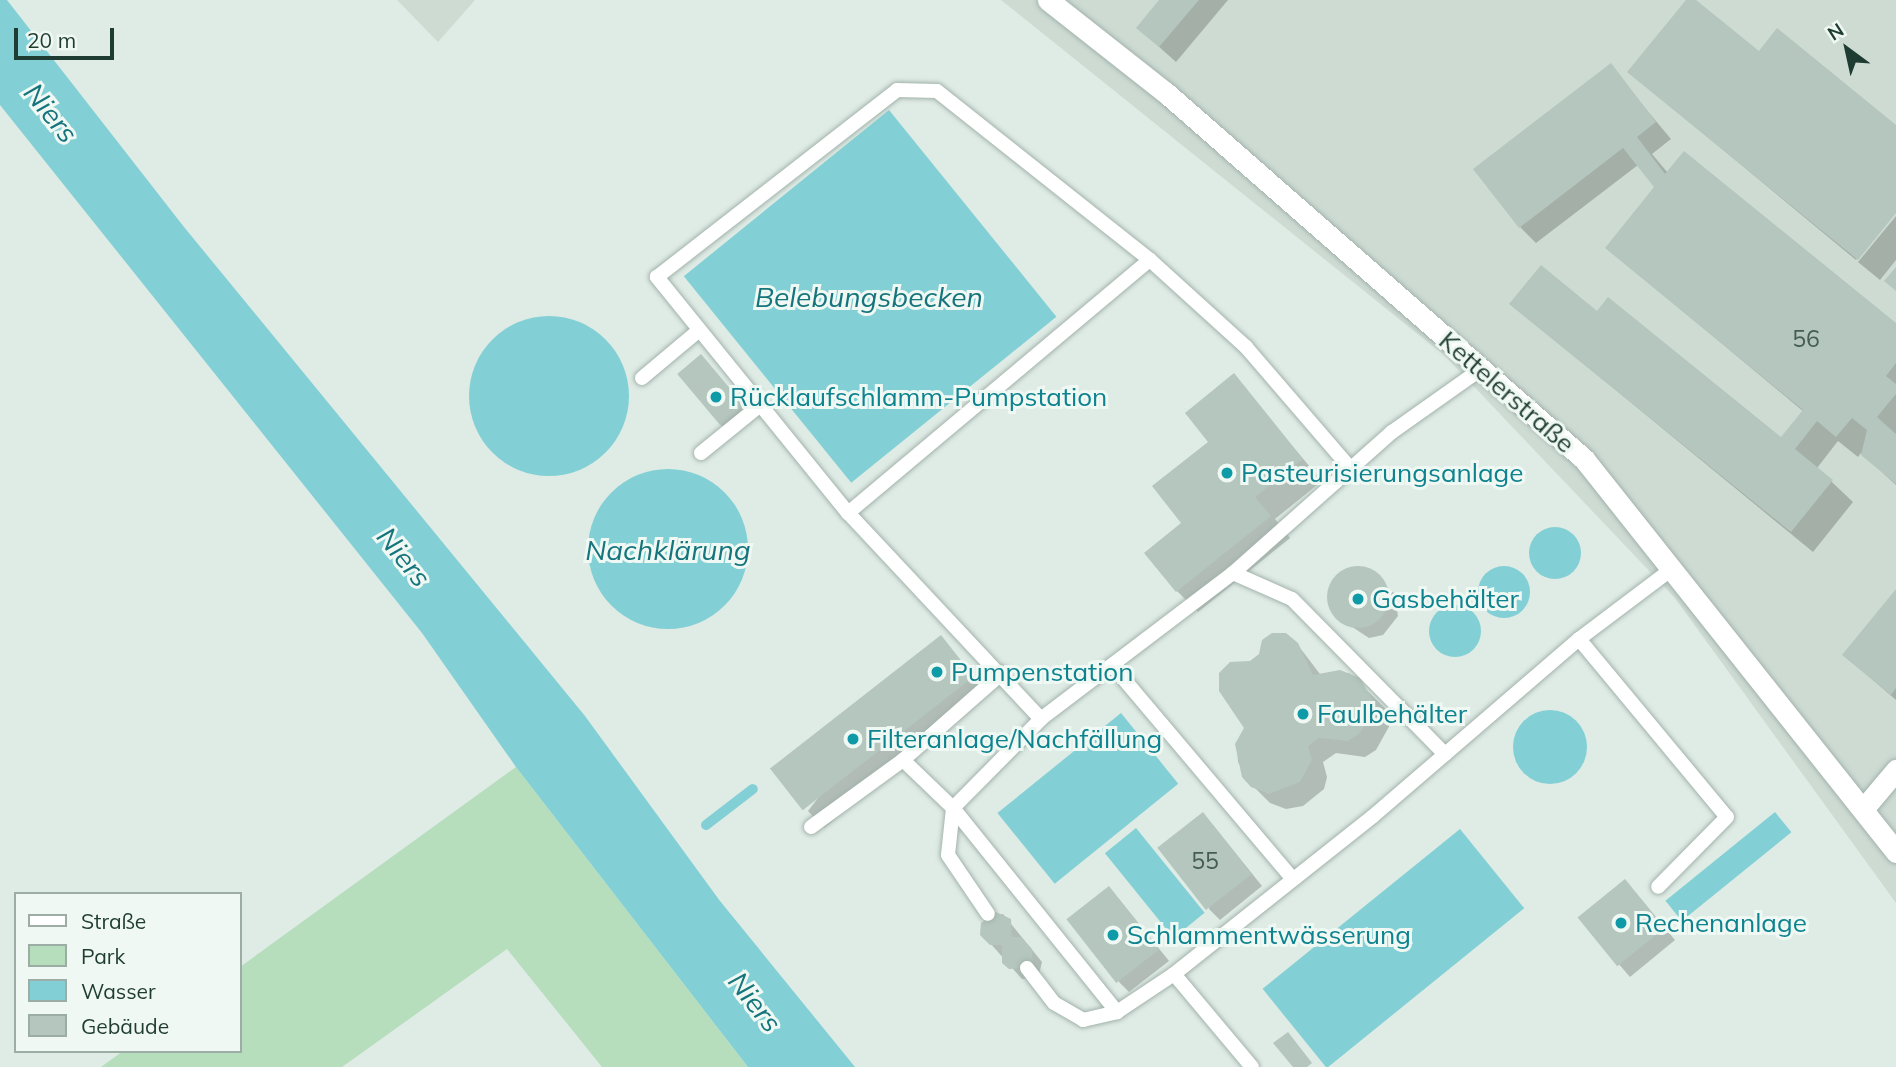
<!DOCTYPE html>
<meta charset="utf-8">
<style>
body{margin:0}
#map{position:relative;width:1896px;height:1067px;overflow:hidden;background:#dfebe5;font-family:Mulish,sans-serif}
div>[style]{position:absolute}
[style*='--x']{left:calc(var(--x)*1px);top:calc(var(--y)*1px);width:calc(var(--w)*1px);rotate:calc(var(--a)*1deg)}
.built>*{inset:0;background:#cddbd3}
.green>*{inset:0;background:#b6debd}
.water>*{inset:0;background:#82d0d5;transform-origin:0 0}
.round{border-radius:50%}
.shadow>*{inset:0;background:#0003}
.stream>*{height:10px;margin:-5px;padding:0 5px;transform-origin:5px;border-radius:5px;background:#82d0d5}
.building>*{inset:0;background:#b4c6bd;transform-origin:0 0}
.roads{filter:drop-shadow(0 0 2px #a2b3ac) drop-shadow(0 0 2px #a2b3ac)}
.lane>*{height:14px;margin:-7px;padding:0 7px;transform-origin:7px;border-radius:7px;background:#fff}
.street>*{height:21px;margin:-10.5px;padding:0 10.5px;transform-origin:10.5px;border-radius:10.5px;background:#fff}
.dots>*{width:19px;height:19px;translate:-50% -50%;box-sizing:border-box;border:4px solid #eff8f3;border-radius:50%}
span{translate:-50% -50%;white-space:nowrap;text-align:center;line-height:1.15;-webkit-text-stroke:6px #eff8f3;paint-order:stroke}
.number-label{font-size:23px;color:#445e55}
.number-label span{-webkit-text-stroke-width:0}
.street-label{font-size:26px;color:#1f3c32}
.culture-label{font-size:26px;color:#0d838f}
.left{translate:0 -50%;text-align:left}
.water-label{font-size:28px;color:#15747c;font-style:italic}
.legend{position:absolute;left:14px;top:892px;width:228px;height:161px;box-sizing:border-box;background:#eff8f3;border:2px solid #9cada6;margin:0;padding:9px 12px;list-style:none;font-size:21px;color:#1f3c32}
.legend li{display:flex;align-items:center;gap:14px;height:35px}
.legend b{width:35px;border:2px solid #9cada6}
.north{position:absolute;left:1812px;top:14px;width:70px;height:70px;-webkit-text-stroke:5px #eff8f3;paint-order:stroke;rotate:327deg;font-size:19px;font-weight:700;line-height:28px;text-align:center;color:#1f3c32}
.north::after{content:'';display:block;margin:auto;width:24px;height:32px;background:#1f3c32;clip-path:polygon(50% 0,100% 100%,50% 72%,0 100%)}
.scale{position:absolute;left:14px;top:28px;width:100px;height:32px;box-sizing:border-box;border:4px solid #1f3c32;border-top:0;padding-left:9px;font-size:21px;line-height:24px;white-space:nowrap;color:#1f3c32;-webkit-text-stroke:5px #eff8f3;paint-order:stroke}
</style>
<div id="map">
<div class="built">
<i style="clip-path:polygon(397px 0,475px 0,438px 42px)"></i>
<i style="clip-path:polygon(1001px 0,1896px 0,1896px 903px,1675px 598px,1444px 355px)"></i>
</div>
<div class="green">
<i style="clip-path:polygon(516px 767px,748px 1067px,602px 1067px,507px 949px,342px 1067px,101px 1067px,123px 1051px,240px 1051px,240px 967px)"></i>
</div>
<div class="water">
<i style="clip-path:polygon(0 0,7px 0,184px 227px,585px 716px,720px 901px,855px 1067px,748px 1067px,516px 767px,422px 633px,0 105px)"></i>
<i style="left:889px;top:110px;width:266px;height:264px;rotate:51deg"></i>
<i class="round" style="left:469px;top:316px;width:160px;height:160px"></i>
<i class="round" style="left:588px;top:469px;width:160px;height:160px"></i>
<i class="round" style="left:1529px;top:527px;width:52px;height:52px"></i>
<i class="round" style="left:1478px;top:566px;width:52px;height:52px"></i>
<i class="round" style="left:1429px;top:605px;width:52px;height:52px"></i>
<i class="round" style="left:1513px;top:710px;width:74px;height:74px"></i>
<i style="left:1121px;top:713px;width:91px;height:159px;rotate:51deg"></i>
<i style="left:1775px;top:812px;width:26px;height:141px;rotate:51deg"></i>
<i style="left:1136px;top:828px;width:109px;height:40px;rotate:51deg"></i>
<i style="left:1460px;top:829px;width:102px;height:254px;rotate:51deg"></i>
</div>
<div class="shadow">
<i style="clip-path:polygon(1162px 0,1228px 0,1176px 62px,1138px 28px)"></i>
<i style="clip-path:polygon(1688px 0,1766px 60px,1896px 127px,1896px 211px,1856px 260px,1629px 72px)"></i>
<i style="clip-path:polygon(1610px 66px,1671px 139px,1652px 154px,1668px 173px,1896px 326px,1896px 485px,1861px 453px,1858px 457px,1838px 441px,1817px 468px,1853px 502px,1813px 552px,1511px 304px,1597px 314px,1781px 440px,1804px 412px,1607px 248px,1656px 187px,1638px 165px,1536px 243px,1520px 227px)"></i>
<i style="clip-path:polygon(1896px 216px,1896px 260px,1880px 280px,1858px 262px)"></i>
<i style="clip-path:polygon(701px 356px,754px 418px,732px 435px,721px 425px)"></i>
<i style="clip-path:polygon(1233px 376px,1322px 481px,1275px 519px,1290px 538px,1198px 612px,1177px 591px,1184px 523px)"></i>
<i style="clip-path:polygon(1364px 569px,1394px 593px,1398px 616px,1383px 635px,1369px 638px,1334px 615px,1329px 593px,1342px 572px)"></i>
<i style="clip-path:polygon(1896px 592px,1896px 700px,1844px 655px)"></i>
<i style="clip-path:polygon(941px 637px,984px 688px,948px 726px,824px 828px,808px 811px)"></i>
<i style="clip-path:polygon(1297px 644px,1320px 674px,1349px 673px,1387px 710px,1391px 723px,1376px 750px,1365px 757px,1336px 753px,1323px 762px,1327px 777px,1324px 789px,1303px 806px,1286px 809px,1270px 803px,1253px 786px,1238px 762px,1237px 744px,1247px 728px,1251px 663px)"></i>
<i style="clip-path:polygon(1213px 825px,1262px 886px,1220px 920px,1209px 909px)"></i>
<i style="clip-path:polygon(1636px 893px,1675px 940px,1630px 977px,1580px 919px)"></i>
<i style="clip-path:polygon(1119px 899px,1169px 961px,1129px 992px,1119px 982px)"></i>
<i style="clip-path:polygon(1003px 914px,1042px 962px,1038px 978px,1022px 979px,982px 934px,989px 917px)"></i>
</div>
<div class="stream">
<i style="--x:706;--y:825;--w:59;--a:-37.5"></i>
</div>
<div class="building">
<i style="clip-path:polygon(1159px 0,1199px 0,1159px 47px,1136px 28px)"></i>
<i style="clip-path:polygon(1686px 0,1696px 0,1759px 51px,1777px 28px,1896px 125px,1896px 213px,1858px 260px,1627px 72px)"></i>
<i style="clip-path:polygon(1611px 63px,1656px 122px,1637px 137px,1665px 174px,1684px 151px,1896px 323px,1896px 363px,1886px 376px,1896px 384px,1896px 394px,1877px 417px,1896px 434px,1896px 484px,1861px 455px,1867px 430px,1852px 418px,1836px 437px,1817px 421px,1795px 449px,1833px 480px,1791px 532px,1509px 304px,1541px 265px,1597px 311px,1608px 297px,1781px 437px,1803px 410px,1605px 248px,1654px 187px,1623px 148px,1519px 228px,1473px 169px)"></i>
<i style="clip-path:polygon(1896px 267px,1896px 291px,1884px 281px)"></i>
<i style="left:701px;top:354px;width:67px;height:31px;rotate:50deg"></i>
<i style="clip-path:polygon(1234px 373px,1303px 459px,1255px 497px,1271px 516px,1176px 592px,1144px 553px,1181px 523px,1152px 486px,1208px 442px,1185px 413px)"></i>
<i class="round" style="left:1327px;top:566px;width:62px;height:62px"></i>
<i style="clip-path:polygon(1896px 589px,1896px 688px,1891px 695px,1842px 655px)"></i>
<i style="clip-path:polygon(1272px 633px,1286px 633px,1298px 643px,1313px 675px,1340px 670px,1360px 678px,1376px 706px,1360px 733px,1348px 741px,1319px 738px,1308px 746px,1312px 760px,1300px 782px,1269px 794px,1251px 787px,1242px 777px,1235px 744px,1244px 728px,1219px 691px,1219px 673px,1230px 662px,1250px 661px,1259px 654px,1262px 640px)"></i>
<i style="left:941px;top:635px;width:53px;height:217px;rotate:52deg"></i>
<i style="left:1203px;top:812px;width:79px;height:58px;rotate:52deg"></i>
<i style="left:1625px;top:879px;width:63px;height:61px;rotate:51deg"></i>
<i style="left:1109px;top:886px;width:81px;height:54px;rotate:52deg"></i>
<i style="clip-path:polygon(996px 912px,1011px 919px,1012px 937px,1021px 937px,1032px 949px,1033px 961px,1027px 968px,1009px 969px,1002px 963px,1002px 945px,990px 945px,980px 935px,981px 923px)"></i>
<i style="clip-path:polygon(1288px 1032px,1312px 1063px,1307px 1067px,1293px 1067px,1273px 1043px)"></i>
</div>
<div class="roads">
<div class="lane">
<i style="--x:1481;--y:369;--w:109;--a:144.7"></i>
<i style="--x:1392;--y:432;--w:213;--a:138.4"></i>
<i style="--x:1233;--y:573;--w:241;--a:142.8"></i>
<i style="--x:1041;--y:719;--w:125;--a:134.7"></i>
<i style="--x:953;--y:808;--w:262;--a:51.2"></i>
<i style="--x:1117;--y:1012;--w:69;--a:-33.7"></i>
<i style="--x:1174;--y:974;--w:253;--a:-38.4"></i>
<i style="--x:1372;--y:817;--w:273;--a:-40.7"></i>
<i style="--x:1579;--y:639;--w:116;--a:-37"></i>
<i style="--x:642;--y:378;--w:73;--a:-40"></i>
<i style="--x:701;--y:453;--w:75;--a:-39"></i>
<i style="--x:848;--y:513;--w:394;--a:-40"></i>
<i style="--x:1233;--y:573;--w:64;--a:23.8"></i>
<i style="--x:1292;--y:599;--w:218;--a:45.4"></i>
<i style="--x:1579;--y:639;--w:231;--a:50.3"></i>
<i style="--x:1727;--y:817;--w:98;--a:134.6"></i>
<i style="--x:1112;--y:665;--w:279;--a:49.8"></i>
<i style="--x:1041;--y:719;--w:282;--a:-133.1"></i>
<i style="--x:848;--y:513;--w:304;--a:-129"></i>
<i style="--x:657;--y:277;--w:304;--a:-37.9"></i>
<i style="--x:897;--y:90;--w:40;--a:1.4"></i>
<i style="--x:937;--y:91;--w:272;--a:38.4"></i>
<i style="--x:1150;--y:260;--w:130;--a:42.2"></i>
<i style="--x:1246;--y:347;--w:161;--a:49.3"></i>
<i style="--x:903;--y:760;--w:69;--a:43.8"></i>
<i style="--x:953;--y:808;--w:47;--a:96.1"></i>
<i style="--x:948;--y:855;--w:71;--a:55.9"></i>
<i style="--x:811;--y:827;--w:114;--a:-36.1"></i>
<i style="--x:903;--y:760;--w:132;--a:-41.3"></i>
<i style="--x:1027;--y:968;--w:44;--a:52.4"></i>
<i style="--x:1054;--y:1003;--w:34;--a:30"></i>
<i style="--x:1083;--y:1020;--w:35;--a:-13"></i>
<i style="--x:1174;--y:974;--w:121;--a:50"></i>
</div>
<div class="street">
<i style="--x:1048;--y:0;--w:149;--a:38.2"></i>
<i style="--x:1165;--y:92;--w:557;--a:41.21"></i>
<i style="--x:1584;--y:459;--w:502;--a:51.55"></i>
<i style="--x:1864;--y:808;--w:50;--a:-49.9"></i>
</div>
</div>
<div class="dots">
<i style="left:716px;top:397px;background:#0f9aa8"></i>
<i style="left:1227px;top:473px;background:#0f9aa8"></i>
<i style="left:1358px;top:599px;background:#0f9aa8"></i>
<i style="left:937px;top:672px;background:#0f9aa8"></i>
<i style="left:1303px;top:714px;background:#0f9aa8"></i>
<i style="left:853px;top:739px;background:#0f9aa8"></i>
<i style="left:1621px;top:923px;background:#0f9aa8"></i>
<i style="left:1113px;top:935px;background:#0f9aa8"></i>
</div>
<div class="number-label">
<span style="left:1806px;top:339px">56</span>
<span style="left:1205px;top:861px">55</span>
</div>
<div class="street-label">
<span style="left:1507px;top:392px;rotate:41deg">Kettelerstraße</span>
</div>
<div class="culture-label">
<span class="left" style="left:730px;top:397px">Rücklaufschlamm-Pumpstation</span>
<span class="left" style="left:1241px;top:473px">Pasteurisierungsanlage</span>
<span class="left" style="left:1372px;top:599px">Gasbehälter</span>
<span class="left" style="left:951px;top:672px">Pumpenstation</span>
<span class="left" style="left:1317px;top:714px">Faulbehälter</span>
<span class="left" style="left:867px;top:739px">Filteranlage/Nachfällung</span>
<span class="left" style="left:1635px;top:923px">Rechenanlage</span>
<span class="left" style="left:1127px;top:935px">Schlammentwässerung</span>
</div>
<div class="water-label">
<span style="left:51px;top:113px;rotate:51deg">Niers</span>
<span style="left:869px;top:297px">Belebungsbecken</span>
<span style="left:668px;top:550px">Nachklärung</span>
<span style="left:404px;top:557px;rotate:51deg">Niers</span>
<span style="left:755px;top:1002px;rotate:52deg">Niers</span>
</div>
<ul class="legend">
<li><b style="height:9px;background:#fff"></b>Straße</li>
<li><b style="height:19px;background:#b6debd"></b>Park</li>
<li><b style="height:19px;background:#82d0d5"></b>Wasser</li>
<li><b style="height:19px;background:#b4c6bd"></b>Gebäude</li>
</ul>
<div class="north">N</div>
<div class="scale">20 m</div>
</div>
